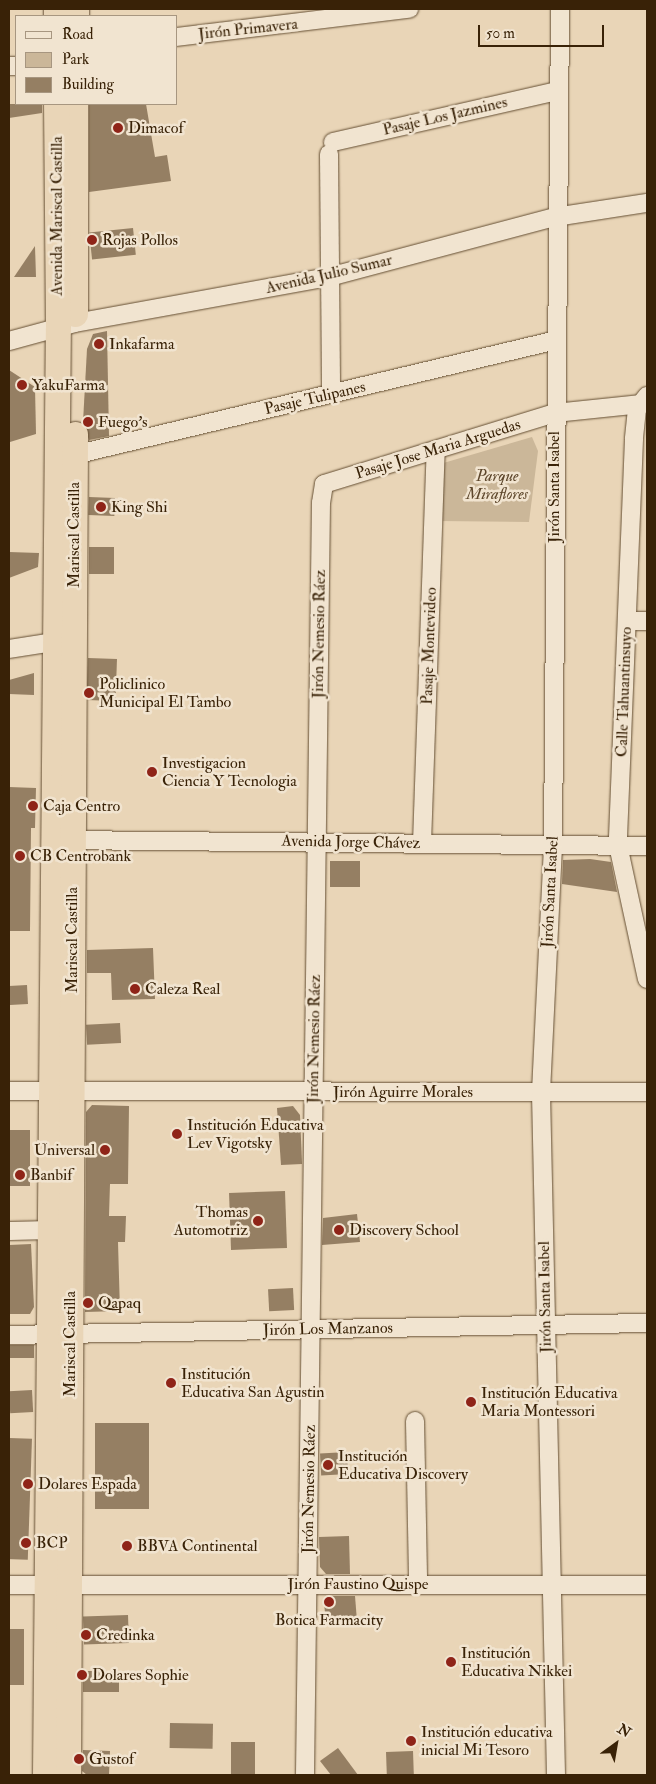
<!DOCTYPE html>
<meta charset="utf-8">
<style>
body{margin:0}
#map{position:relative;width:656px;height:1784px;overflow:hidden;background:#e9d5b7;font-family:"IM FELL Double Pica",serif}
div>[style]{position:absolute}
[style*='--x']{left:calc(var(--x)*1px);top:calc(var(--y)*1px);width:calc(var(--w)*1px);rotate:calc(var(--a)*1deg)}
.green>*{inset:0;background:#cbb799}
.building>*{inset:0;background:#957f63;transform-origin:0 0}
.roads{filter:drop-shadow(0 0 1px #654f33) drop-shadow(0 0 1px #654f33)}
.minor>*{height:18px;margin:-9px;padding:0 9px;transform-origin:9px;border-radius:9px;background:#f1e4d0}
.highway>*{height:25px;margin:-12.5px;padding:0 12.5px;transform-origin:12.5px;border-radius:12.5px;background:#e9d5b7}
.dots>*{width:14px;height:14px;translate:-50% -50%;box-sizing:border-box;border:2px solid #f1e4d0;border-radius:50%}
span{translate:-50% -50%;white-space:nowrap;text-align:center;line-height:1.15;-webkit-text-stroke:5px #f1e4d0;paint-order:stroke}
.street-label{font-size:16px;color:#392207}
.poi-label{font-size:16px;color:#392207}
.left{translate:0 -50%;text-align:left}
.right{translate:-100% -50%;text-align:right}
.park-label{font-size:16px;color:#5e472c;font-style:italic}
.frame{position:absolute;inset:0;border:10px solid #392207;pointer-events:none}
.legend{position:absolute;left:15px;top:15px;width:162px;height:90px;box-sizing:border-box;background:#f1e4d0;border:1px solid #a79680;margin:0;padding:6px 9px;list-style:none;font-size:15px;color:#392207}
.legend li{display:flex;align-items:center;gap:10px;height:25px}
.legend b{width:25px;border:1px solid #a79680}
.north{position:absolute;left:591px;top:1719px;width:50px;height:50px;-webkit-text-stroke:4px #f1e4d0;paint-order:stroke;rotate:32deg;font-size:14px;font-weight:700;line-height:20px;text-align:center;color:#392207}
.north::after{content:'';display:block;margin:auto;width:18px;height:22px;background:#392207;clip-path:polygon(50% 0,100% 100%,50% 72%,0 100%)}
.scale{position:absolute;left:478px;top:25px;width:126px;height:22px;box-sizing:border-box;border:2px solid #392207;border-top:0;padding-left:6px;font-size:15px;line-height:18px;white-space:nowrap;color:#392207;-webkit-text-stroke:4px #f1e4d0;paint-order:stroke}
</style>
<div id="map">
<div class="green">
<i style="clip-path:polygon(532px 437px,538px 451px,529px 522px,438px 521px,440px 464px)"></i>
</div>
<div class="building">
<i style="clip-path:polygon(9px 104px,42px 104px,42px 113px,9px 118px)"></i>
<i style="clip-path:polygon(89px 104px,146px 104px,155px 157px,167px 155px,171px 181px,89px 192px)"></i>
<i style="left:133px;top:228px;width:27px;height:44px;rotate:84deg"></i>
<i style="clip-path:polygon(35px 246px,36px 277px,14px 277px)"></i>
<i style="clip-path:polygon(107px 331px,109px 436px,89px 440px,83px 422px,87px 349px,93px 334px)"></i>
<i style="clip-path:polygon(9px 370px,35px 387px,36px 434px,10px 442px)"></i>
<i style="left:89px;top:497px;width:26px;height:18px;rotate:2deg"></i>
<i style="left:89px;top:547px;width:25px;height:27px"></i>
<i style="clip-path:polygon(9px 552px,39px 553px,38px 567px,9px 578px)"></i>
<i style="left:88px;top:658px;width:29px;height:42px;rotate:2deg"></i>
<i style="clip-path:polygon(34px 673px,34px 695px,9px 694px,9px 680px)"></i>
<i style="clip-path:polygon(9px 787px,36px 788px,35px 828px,31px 828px,30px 931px,9px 931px)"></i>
<i style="clip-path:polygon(590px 859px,611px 862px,617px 892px,562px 884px,563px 860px)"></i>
<i style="left:330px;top:861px;width:30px;height:26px"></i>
<i style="clip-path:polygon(153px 948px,155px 999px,112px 1000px,111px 973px,87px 973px,87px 950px)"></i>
<i style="left:27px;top:985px;width:19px;height:18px;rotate:87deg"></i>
<i style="left:120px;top:1023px;width:20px;height:34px;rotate:87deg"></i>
<i style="clip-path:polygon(92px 1105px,129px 1106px,128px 1184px,110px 1184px,109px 1216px,126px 1216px,125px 1242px,118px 1242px,120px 1311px,85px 1312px,86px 1112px)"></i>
<i style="clip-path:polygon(293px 1106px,300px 1115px,302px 1164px,281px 1165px,277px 1108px)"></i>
<i style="left:9px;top:1130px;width:21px;height:56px"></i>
<i style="left:285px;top:1191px;width:57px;height:56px;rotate:88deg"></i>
<i style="clip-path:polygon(357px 1214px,360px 1242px,322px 1245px,323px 1218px)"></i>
<i style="clip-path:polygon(31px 1244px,34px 1307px,30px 1314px,10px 1314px,9px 1245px)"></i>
<i style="left:293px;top:1288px;width:22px;height:25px;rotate:87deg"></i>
<i style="left:34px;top:1345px;width:13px;height:25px;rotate:90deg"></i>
<i style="left:32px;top:1390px;width:22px;height:23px;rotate:87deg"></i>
<i style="left:95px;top:1423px;width:54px;height:86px"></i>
<i style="left:9px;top:1438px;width:23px;height:121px;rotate:2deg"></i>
<i style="left:347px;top:1452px;width:22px;height:27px;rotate:87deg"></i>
<i style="clip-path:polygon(349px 1536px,350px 1574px,326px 1574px,320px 1567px,319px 1537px)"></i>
<i style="clip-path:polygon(332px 1596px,355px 1596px,357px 1621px,326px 1622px,324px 1603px)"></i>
<i style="left:128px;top:1615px;width:28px;height:45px;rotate:88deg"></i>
<i style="left:9px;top:1629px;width:15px;height:56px"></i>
<i style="left:83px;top:1671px;width:36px;height:21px"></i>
<i style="left:170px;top:1723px;width:43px;height:25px;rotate:1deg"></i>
<i style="left:231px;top:1742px;width:24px;height:33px"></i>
<i style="clip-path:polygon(338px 1748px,358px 1775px,331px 1775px,320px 1761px)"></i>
<i style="clip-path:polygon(83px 1750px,110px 1751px,109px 1775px,87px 1775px,82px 1771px)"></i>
<i style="left:413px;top:1751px;width:24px;height:27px;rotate:88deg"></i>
</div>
<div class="roads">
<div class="minor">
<i style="--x:176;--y:37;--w:235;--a:-6.9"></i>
<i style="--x:9;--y:66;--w:7;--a:0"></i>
<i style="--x:333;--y:142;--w:231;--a:-12.8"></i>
<i style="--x:329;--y:154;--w:240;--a:89.5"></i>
<i style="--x:9;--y:341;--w:68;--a:-15.3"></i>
<i style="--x:75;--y:323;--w:258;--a:-10.3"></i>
<i style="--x:329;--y:277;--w:234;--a:-14.9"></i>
<i style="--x:555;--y:217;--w:93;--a:-8.7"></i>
<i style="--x:647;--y:396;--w:16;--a:128"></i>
<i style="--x:637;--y:409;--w:30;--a:96"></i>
<i style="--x:634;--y:439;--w:406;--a:92.3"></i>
<i style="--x:618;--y:845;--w:137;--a:77.8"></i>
<i style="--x:74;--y:455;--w:495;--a:-13.4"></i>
<i style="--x:627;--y:621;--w:20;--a:0"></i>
<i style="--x:9;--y:649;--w:58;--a:-9"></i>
<i style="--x:63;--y:840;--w:584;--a:0.59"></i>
<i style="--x:422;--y:843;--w:393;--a:-88"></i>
<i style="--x:9;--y:1091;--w:638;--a:0.09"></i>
<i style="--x:9;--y:1231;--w:42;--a:-1.4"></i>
<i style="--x:9;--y:1335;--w:638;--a:-1.08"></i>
<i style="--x:415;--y:1421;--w:162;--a:88.9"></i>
<i style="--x:9;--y:1585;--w:638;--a:0"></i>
<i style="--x:305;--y:1775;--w:1272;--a:-89.28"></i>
<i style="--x:321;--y:503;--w:19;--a:-81"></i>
<i style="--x:324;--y:484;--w:242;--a:-17.1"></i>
<i style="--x:555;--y:413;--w:87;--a:-5.9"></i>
<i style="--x:556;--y:1775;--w:683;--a:-91.26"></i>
<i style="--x:541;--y:1092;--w:248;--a:-87.2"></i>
<i style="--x:553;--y:844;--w:835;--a:-89.52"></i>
</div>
<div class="highway">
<i style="--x:56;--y:16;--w:7;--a:-90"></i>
<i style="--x:76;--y:16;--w:7;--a:-90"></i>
<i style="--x:75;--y:314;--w:210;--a:-90"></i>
<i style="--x:45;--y:1775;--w:1447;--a:-89.49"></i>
<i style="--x:58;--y:328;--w:224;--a:-90.5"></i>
<i style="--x:68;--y:1775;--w:1341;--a:-89.7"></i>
</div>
</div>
<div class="dots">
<i style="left:118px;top:128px;background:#8f2418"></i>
<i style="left:92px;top:240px;background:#8f2418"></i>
<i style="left:99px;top:344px;background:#8f2418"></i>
<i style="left:22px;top:385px;background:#8f2418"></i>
<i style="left:88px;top:422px;background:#8f2418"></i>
<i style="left:101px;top:507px;background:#8f2418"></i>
<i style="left:89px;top:693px;background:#8f2418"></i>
<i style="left:152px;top:772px;background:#8f2418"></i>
<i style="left:33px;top:806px;background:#8f2418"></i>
<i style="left:20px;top:856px;background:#8f2418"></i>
<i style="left:135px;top:989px;background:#8f2418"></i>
<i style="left:177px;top:1134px;background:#8f2418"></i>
<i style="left:105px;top:1150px;background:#8f2418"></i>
<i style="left:20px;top:1175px;background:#8f2418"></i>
<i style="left:258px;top:1221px;background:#8f2418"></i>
<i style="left:339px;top:1230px;background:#8f2418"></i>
<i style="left:88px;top:1303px;background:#8f2418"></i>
<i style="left:171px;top:1383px;background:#8f2418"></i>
<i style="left:471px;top:1402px;background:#8f2418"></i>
<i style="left:328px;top:1465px;background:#8f2418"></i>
<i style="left:28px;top:1484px;background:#8f2418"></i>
<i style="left:26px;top:1543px;background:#8f2418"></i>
<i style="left:127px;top:1546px;background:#8f2418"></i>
<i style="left:329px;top:1602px;background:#8f2418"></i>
<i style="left:86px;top:1635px;background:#8f2418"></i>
<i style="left:451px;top:1662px;background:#8f2418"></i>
<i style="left:82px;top:1675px;background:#8f2418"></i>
<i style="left:411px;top:1741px;background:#8f2418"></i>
<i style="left:79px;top:1759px;background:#8f2418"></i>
</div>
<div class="street-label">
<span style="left:248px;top:29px;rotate:-6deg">Jirón Primavera</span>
<span style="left:445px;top:116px;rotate:-13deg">Pasaje Los Jazmines</span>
<span style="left:57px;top:216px;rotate:-90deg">Avenida Mariscal Castilla</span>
<span style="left:329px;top:274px;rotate:-13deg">Avenida Julio Sumar</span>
<span style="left:315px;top:398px;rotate:-13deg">Pasaje Tulipanes</span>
<span style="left:438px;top:449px;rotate:-17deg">Pasaje Jose Maria Arguedas</span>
<span style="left:554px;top:487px;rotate:-90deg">Jirón Santa Isabel</span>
<span style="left:74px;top:535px;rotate:-90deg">Mariscal Castilla</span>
<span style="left:319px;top:634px;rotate:-89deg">Jirón Nemesio Ráez</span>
<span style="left:429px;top:646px;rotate:-88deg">Pasaje Montevideo</span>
<span style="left:624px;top:692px;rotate:-88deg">Calle Tahuantinsuyo</span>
<span style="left:351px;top:842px;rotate:1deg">Avenida Jorge Chávez</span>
<span style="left:550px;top:892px;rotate:-87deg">Jirón Santa Isabel</span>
<span style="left:72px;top:940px;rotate:-90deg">Mariscal Castilla</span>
<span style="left:314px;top:1039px;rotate:-89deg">Jirón Nemesio Ráez</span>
<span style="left:403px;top:1092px">Jirón Aguirre Morales</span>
<span style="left:545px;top:1297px;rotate:-91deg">Jirón Santa Isabel</span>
<span style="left:328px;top:1329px;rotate:-1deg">Jirón Los Manzanos</span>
<span style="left:70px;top:1344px;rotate:-90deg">Mariscal Castilla</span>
<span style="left:309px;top:1489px;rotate:-89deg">Jirón Nemesio Ráez</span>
<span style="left:358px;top:1584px">Jirón Faustino Quispe</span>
</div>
<div class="poi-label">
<span class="left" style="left:128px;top:128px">Dimacof</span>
<span class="left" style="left:102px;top:240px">Rojas Pollos</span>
<span class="left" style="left:109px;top:344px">Inkafarma</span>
<span class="left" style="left:32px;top:385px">YakuFarma</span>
<span class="left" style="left:98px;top:422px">Fuego's</span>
<span class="left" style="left:111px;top:507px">King Shi</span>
<span class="left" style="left:99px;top:693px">Policlinico<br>Municipal El Tambo</span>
<span class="left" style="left:162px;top:772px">Investigacion<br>Ciencia Y Tecnologia</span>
<span class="left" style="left:43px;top:806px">Caja Centro</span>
<span class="left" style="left:30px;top:856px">CB Centrobank</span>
<span class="left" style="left:145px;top:989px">Caleza Real</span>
<span class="left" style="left:187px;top:1134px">Institución Educativa<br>Lev Vigotsky</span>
<span class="right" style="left:95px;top:1150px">Universal</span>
<span class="left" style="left:30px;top:1175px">Banbif</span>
<span class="right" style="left:248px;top:1221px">Thomas<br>Automotriz</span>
<span class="left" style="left:349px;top:1230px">Discovery School</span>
<span class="left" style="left:98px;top:1303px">Qapaq</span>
<span class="left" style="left:181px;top:1383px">Institución<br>Educativa San Agustin</span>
<span class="left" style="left:481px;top:1402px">Institución Educativa<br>Maria Montessori</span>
<span class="left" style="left:338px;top:1465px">Institución<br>Educativa Discovery</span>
<span class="left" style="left:38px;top:1484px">Dolares Espada</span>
<span class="left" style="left:36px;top:1543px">BCP</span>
<span class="left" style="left:137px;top:1546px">BBVA Continental</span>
<span style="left:329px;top:1620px">Botica Farmacity</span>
<span class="left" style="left:96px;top:1635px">Credinka</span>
<span class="left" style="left:461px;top:1662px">Institución<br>Educativa Nikkei</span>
<span class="left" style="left:92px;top:1675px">Dolares Sophie</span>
<span class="left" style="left:421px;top:1741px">Institución educativa<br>inicial Mi Tesoro</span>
<span class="left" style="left:89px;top:1759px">Gustof</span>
</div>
<div class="park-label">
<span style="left:497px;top:485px">Parque<br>Miraflores</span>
</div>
<div class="frame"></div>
<ul class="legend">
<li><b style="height:6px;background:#f1e4d0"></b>Road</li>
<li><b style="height:14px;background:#cbb799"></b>Park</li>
<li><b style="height:14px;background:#957f63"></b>Building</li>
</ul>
<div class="north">N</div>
<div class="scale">50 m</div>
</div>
